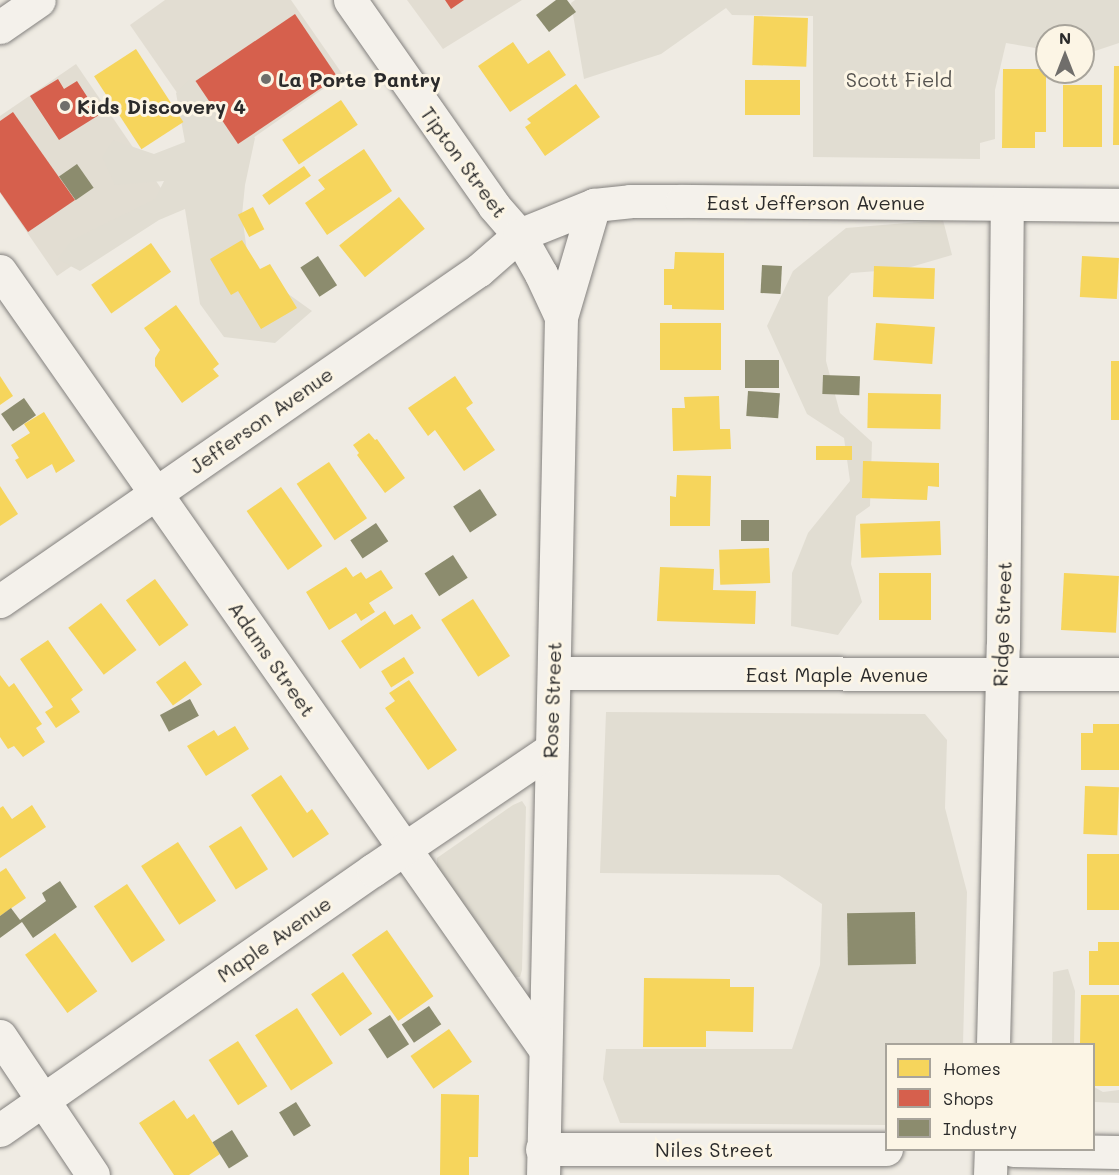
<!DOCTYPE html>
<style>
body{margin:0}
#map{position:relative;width:1119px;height:1175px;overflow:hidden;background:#efebe3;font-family:Mali,sans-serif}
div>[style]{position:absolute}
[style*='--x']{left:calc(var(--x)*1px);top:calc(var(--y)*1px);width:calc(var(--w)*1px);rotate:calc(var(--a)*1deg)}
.built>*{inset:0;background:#e2ddd2}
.green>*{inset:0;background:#e1ddd2}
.homes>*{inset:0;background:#f6d55c;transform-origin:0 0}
.shops>*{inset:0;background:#d6604d;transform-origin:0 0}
.industry>*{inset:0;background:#8c8c6e;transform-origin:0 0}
.roads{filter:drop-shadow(0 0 2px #83817e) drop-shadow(0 0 2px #83817e)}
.minor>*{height:33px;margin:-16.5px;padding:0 16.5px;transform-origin:16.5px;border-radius:16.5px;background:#f4f1eb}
.major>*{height:33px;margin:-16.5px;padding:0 16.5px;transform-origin:16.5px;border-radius:16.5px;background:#f4f1eb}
.dots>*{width:16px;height:16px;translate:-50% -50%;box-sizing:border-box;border:3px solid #fcf5e5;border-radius:50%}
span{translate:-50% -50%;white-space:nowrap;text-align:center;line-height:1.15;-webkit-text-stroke:6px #fcf5e5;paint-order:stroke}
.poi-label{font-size:20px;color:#2b2b2b;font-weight:700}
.left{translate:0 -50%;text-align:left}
.park-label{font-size:20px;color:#565451}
.street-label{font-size:20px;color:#2b2b2b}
.legend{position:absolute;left:885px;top:1043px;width:210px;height:108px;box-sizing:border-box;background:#fcf5e5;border:2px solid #a8a49b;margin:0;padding:8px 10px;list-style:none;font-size:18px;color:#2b2b2b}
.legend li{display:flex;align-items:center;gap:12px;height:30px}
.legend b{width:30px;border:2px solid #a8a49b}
.north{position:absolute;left:1035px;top:24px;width:60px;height:60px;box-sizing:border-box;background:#fcf5e5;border:2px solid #a8a49b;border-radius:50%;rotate:0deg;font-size:16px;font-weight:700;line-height:24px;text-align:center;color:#2b2b2b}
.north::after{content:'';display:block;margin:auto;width:21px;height:27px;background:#706e6b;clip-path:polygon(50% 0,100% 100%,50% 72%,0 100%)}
</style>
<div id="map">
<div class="built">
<i style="clip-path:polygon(165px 0,291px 0,343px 75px,223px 159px,130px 25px)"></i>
<i style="clip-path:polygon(407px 0,522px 0,443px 49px)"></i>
<i style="clip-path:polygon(76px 64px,169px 200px,57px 276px,0 193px,0 116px)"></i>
</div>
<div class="green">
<i style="clip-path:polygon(575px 0,1119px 0,1119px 43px,1083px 55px,1083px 36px,1047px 36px,1047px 50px,1006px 43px,995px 90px,995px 139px,980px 143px,980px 159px,813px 157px,813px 16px,732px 15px,726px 8px,661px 54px,584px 79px,571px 3px)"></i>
<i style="clip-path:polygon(189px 80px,255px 138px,245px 185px,242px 215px,249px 266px,312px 311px,275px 343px,224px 337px,200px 304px,185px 209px,159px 220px,80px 271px,57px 259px,72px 240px,155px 199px,164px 181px,115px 185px,102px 157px,113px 140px,154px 154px,185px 142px,176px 93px)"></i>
<i style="clip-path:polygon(943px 220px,952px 255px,904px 269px,851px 273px,828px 297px,826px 361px,840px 413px,872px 442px,870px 506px,856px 516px,851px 564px,862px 602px,838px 635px,791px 626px,792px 573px,808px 533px,850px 481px,844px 438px,807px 414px,767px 326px,793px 271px,846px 228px)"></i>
<i style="clip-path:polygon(606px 712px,925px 714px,947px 740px,945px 808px,967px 892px,963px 1044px,886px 1044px,886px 1125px,620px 1123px,603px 1079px,606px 1049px,792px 1049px,820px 965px,822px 904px,779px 875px,600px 873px)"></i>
<i style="clip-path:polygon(522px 801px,526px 807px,522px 970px,520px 977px,511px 977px,437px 870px,437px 858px,513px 805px)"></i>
<i style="clip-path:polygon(1068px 969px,1075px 991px,1074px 1044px,1052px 1044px,1053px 972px)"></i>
<i style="clip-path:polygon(1094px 1087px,1103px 1092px,1119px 1090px,1119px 1103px,1094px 1102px)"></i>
</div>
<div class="homes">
<i style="left:754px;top:16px;width:54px;height:49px;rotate:2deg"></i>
<i style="clip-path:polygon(513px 42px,528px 64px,549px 50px,566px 75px,510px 112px,478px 66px)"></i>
<i style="left:136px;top:49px;width:87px;height:50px;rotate:57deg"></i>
<i style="clip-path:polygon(1114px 66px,1119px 66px,1119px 145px,1113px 145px)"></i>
<i style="clip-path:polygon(1003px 69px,1046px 69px,1046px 132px,1035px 132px,1035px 148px,1002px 148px)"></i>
<i style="left:745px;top:80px;width:55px;height:35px"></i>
<i style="clip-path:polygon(576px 84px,600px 117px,545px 156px,525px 127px,531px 123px,527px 119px)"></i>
<i style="left:1063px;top:85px;width:39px;height:62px"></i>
<i style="left:341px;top:100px;width:30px;height:71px;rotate:56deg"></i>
<i style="clip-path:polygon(364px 149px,392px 191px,327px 235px,305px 203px,325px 189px,318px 180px)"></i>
<i style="left:304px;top:166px;width:12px;height:51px;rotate:55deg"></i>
<i style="left:399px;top:197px;width:41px;height:77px;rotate:51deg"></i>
<i style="left:253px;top:207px;width:25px;height:17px;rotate:63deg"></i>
<i style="clip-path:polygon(242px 240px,260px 269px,270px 264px,297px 308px,261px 329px,238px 291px,231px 295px,210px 259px)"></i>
<i style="left:151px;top:243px;width:35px;height:73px;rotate:55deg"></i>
<i style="clip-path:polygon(675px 252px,724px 253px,724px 310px,672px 309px,672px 305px,664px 305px,664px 269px,674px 269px)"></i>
<i style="left:1082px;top:256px;width:37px;height:41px;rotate:3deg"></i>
<i style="left:874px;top:266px;width:61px;height:31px;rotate:2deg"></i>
<i style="clip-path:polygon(176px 305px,219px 364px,213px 369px,219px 376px,182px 403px,155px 366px,155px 358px,160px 350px,144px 328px)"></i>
<i style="left:660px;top:323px;width:61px;height:47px"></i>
<i style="left:876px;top:323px;width:59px;height:37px;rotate:4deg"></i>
<i style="left:1111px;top:361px;width:8px;height:59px"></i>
<i style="clip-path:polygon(0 376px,13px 396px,0 405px)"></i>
<i style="clip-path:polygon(455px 376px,473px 403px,466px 408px,495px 450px,464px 471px,435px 430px,428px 436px,408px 408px)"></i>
<i style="left:868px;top:393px;width:73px;height:35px;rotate:1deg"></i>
<i style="clip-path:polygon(719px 396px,720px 429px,730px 429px,731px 449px,673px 451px,672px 408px,685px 408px,684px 397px)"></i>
<i style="clip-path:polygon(44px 412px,75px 461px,56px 473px,52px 464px,27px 479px,15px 460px,19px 458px,11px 445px,30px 433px,24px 424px)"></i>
<i style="clip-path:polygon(369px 433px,375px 440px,377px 439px,405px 478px,385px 493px,357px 455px,359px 453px,353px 445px)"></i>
<i style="left:816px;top:446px;width:36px;height:14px"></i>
<i style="clip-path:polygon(863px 461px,939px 463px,939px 487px,928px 486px,927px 500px,862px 498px)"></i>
<i style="left:329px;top:462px;width:68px;height:39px;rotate:56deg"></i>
<i style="clip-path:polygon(677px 475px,711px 476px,710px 526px,670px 526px,670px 496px,676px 497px)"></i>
<i style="clip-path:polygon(0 486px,18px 514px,0 526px)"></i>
<i style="left:281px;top:487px;width:72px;height:42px;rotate:55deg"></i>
<i style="left:940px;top:521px;width:34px;height:80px;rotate:88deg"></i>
<i style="left:769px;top:548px;width:35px;height:50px;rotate:88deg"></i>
<i style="clip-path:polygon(346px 567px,353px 577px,361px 572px,366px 579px,381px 570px,393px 588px,369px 603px,375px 612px,361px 621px,356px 613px,329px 630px,306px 592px)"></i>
<i style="clip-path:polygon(660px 567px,714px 569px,713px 590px,756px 591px,755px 624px,657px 621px)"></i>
<i style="left:879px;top:573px;width:52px;height:47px"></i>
<i style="left:1064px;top:573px;width:55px;height:57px;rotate:3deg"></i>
<i style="left:155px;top:579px;width:57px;height:36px;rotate:54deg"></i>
<i style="left:473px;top:599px;width:68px;height:38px;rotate:57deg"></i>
<i style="left:101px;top:603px;width:59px;height:41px;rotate:53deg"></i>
<i style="clip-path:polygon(385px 611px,394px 625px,412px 614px,421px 628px,360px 669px,341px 641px)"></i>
<i style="clip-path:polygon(48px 640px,83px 690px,71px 699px,80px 712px,56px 728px,45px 712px,53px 707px,20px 659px)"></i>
<i style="left:404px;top:657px;width:19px;height:27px;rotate:58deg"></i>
<i style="left:185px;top:661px;width:29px;height:36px;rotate:54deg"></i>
<i style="clip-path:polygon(0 675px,9px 687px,14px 683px,42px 724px,36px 728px,45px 742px,23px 757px,14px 746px,8px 749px,0 737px)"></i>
<i style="clip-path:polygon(409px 680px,457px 750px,428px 770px,385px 708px,395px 701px,389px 693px)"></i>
<i style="clip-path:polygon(1093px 724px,1119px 724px,1119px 770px,1081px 770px,1081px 733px,1093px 733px)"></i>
<i style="clip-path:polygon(235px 726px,249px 749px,206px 776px,187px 746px,214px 730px,218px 736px)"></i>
<i style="clip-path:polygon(281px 775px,307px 813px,312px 809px,329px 834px,293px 858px,251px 795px)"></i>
<i style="left:1085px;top:786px;width:34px;height:48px;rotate:2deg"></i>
<i style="clip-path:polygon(32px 805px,46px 827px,0 858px,0 808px,3px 806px,12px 819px)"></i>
<i style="left:241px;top:826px;width:51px;height:38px;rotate:58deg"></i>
<i style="left:178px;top:842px;width:70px;height:44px;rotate:57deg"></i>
<i style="left:1087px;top:854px;width:32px;height:56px"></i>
<i style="clip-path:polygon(6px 868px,26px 898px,0 916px,0 872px)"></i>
<i style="left:127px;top:884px;width:68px;height:40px;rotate:56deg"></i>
<i style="left:387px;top:930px;width:81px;height:43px;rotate:55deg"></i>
<i style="left:55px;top:933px;width:72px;height:37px;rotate:54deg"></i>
<i style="clip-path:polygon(1098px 942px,1119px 942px,1119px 985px,1089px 985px,1089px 951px,1098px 951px)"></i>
<i style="left:343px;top:972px;width:51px;height:39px;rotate:55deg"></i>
<i style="clip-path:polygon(644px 978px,730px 979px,730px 987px,754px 987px,753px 1032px,706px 1031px,706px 1047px,643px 1047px)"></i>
<i style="clip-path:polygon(1081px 995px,1119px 995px,1119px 1086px,1094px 1086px,1094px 1044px,1080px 1044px)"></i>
<i style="left:297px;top:1008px;width:66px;height:50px;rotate:57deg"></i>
<i style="left:449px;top:1029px;width:40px;height:47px;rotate:55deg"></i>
<i style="left:238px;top:1041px;width:54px;height:35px;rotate:57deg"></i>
<i style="clip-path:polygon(441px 1094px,479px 1095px,478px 1157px,469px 1157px,469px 1175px,440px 1175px)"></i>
<i style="clip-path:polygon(174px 1100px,187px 1119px,194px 1114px,220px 1154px,189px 1175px,174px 1175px,139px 1123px)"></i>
</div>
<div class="shops">
<i style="clip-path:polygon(445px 0,464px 0,451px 9px)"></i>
<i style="left:295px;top:14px;width:76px;height:120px;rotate:56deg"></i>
<i style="clip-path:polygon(58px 79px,64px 89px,77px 81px,99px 115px,59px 140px,30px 96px)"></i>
<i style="clip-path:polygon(13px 112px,75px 200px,28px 232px,0 192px,0 121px)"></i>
</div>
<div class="industry">
<i style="clip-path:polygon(556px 0,567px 0,576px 12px,549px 32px,536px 15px)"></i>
<i style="left:77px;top:164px;width:29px;height:22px;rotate:55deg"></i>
<i style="left:318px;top:256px;width:35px;height:21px;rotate:57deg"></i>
<i style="left:762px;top:265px;width:20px;height:28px;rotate:3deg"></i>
<i style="left:745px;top:360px;width:34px;height:28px"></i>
<i style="left:823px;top:375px;width:37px;height:19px;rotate:2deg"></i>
<i style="left:748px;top:391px;width:32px;height:25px;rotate:4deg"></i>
<i style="left:24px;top:398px;width:21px;height:28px;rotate:55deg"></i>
<i style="left:480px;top:489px;width:31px;height:32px;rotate:57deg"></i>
<i style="left:741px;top:520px;width:28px;height:21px"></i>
<i style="left:376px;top:523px;width:22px;height:31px;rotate:56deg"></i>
<i style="left:453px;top:555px;width:27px;height:34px;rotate:57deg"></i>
<i style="left:190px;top:699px;width:19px;height:34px;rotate:62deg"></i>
<i style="clip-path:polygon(60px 881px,77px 907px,33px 938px,22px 922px,0 938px,0 916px,11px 908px,20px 920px,46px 901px,42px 893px)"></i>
<i style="left:915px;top:912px;width:52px;height:68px;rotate:89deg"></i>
<i style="left:429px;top:1006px;width:22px;height:33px;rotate:56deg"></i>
<i style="left:390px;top:1015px;width:35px;height:26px;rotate:57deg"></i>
<i style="left:296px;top:1102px;width:28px;height:20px;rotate:58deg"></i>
<i style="left:232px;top:1130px;width:31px;height:23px;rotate:58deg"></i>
</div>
<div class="roads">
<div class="minor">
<i style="--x:350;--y:0;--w:251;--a:55"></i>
<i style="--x:494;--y:206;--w:38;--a:49"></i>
<i style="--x:519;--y:235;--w:45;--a:60.6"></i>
<i style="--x:541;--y:274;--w:47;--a:65.1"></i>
<i style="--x:561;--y:317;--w:858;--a:91.2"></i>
<i style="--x:0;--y:271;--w:949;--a:55"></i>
<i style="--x:561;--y:317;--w:117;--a:-73.6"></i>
<i style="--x:0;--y:601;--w:582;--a:-34.65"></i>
<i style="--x:479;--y:270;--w:53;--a:-41.2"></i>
<i style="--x:519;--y:235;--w:81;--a:-21.8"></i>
<i style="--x:594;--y:205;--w:36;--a:-6"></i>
<i style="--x:630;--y:201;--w:52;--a:0"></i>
<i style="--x:682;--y:201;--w:437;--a:0.5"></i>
<i style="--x:554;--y:673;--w:565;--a:0.1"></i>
<i style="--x:0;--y:1036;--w:167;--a:56.2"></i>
<i style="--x:993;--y:1044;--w:399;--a:-88.6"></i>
<i style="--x:1003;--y:645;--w:441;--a:-89.5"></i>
<i style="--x:0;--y:1130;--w:455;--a:-34.9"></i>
<i style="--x:373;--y:870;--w:214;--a:-34.1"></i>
<i style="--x:542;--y:1149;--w:344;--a:0"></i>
<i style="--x:1013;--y:1150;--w:106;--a:1.1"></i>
<i style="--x:990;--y:1175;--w:25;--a:-88"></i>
</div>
<div class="major">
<i style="--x:0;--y:27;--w:47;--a:-34.7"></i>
</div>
</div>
<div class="dots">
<i style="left:266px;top:79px;background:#706e6b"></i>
<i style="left:65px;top:106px;background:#706e6b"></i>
</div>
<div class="poi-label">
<span class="left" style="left:278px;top:79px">La Porte Pantry</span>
<span class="left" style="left:77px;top:106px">Kids Discovery 4</span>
</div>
<div class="park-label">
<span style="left:899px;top:79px">Scott Field</span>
</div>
<div class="street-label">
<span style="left:464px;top:162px;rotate:54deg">Tipton Street</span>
<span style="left:816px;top:202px">East Jefferson Avenue</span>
<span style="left:261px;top:420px;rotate:-35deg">Jefferson Avenue</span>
<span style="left:1002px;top:624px;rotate:-88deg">Ridge Street</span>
<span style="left:272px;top:659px;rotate:55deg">Adams Street</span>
<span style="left:837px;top:674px">East Maple Avenue</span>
<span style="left:552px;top:700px;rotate:-88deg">Rose Street</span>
<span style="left:274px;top:939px;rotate:-35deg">Maple Avenue</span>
<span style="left:714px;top:1149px">Niles Street</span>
</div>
<ul class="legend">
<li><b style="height:16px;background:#f6d55c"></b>Homes</li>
<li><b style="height:16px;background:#d6604d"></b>Shops</li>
<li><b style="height:16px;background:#8c8c6e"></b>Industry</li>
</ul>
<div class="north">N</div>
</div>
